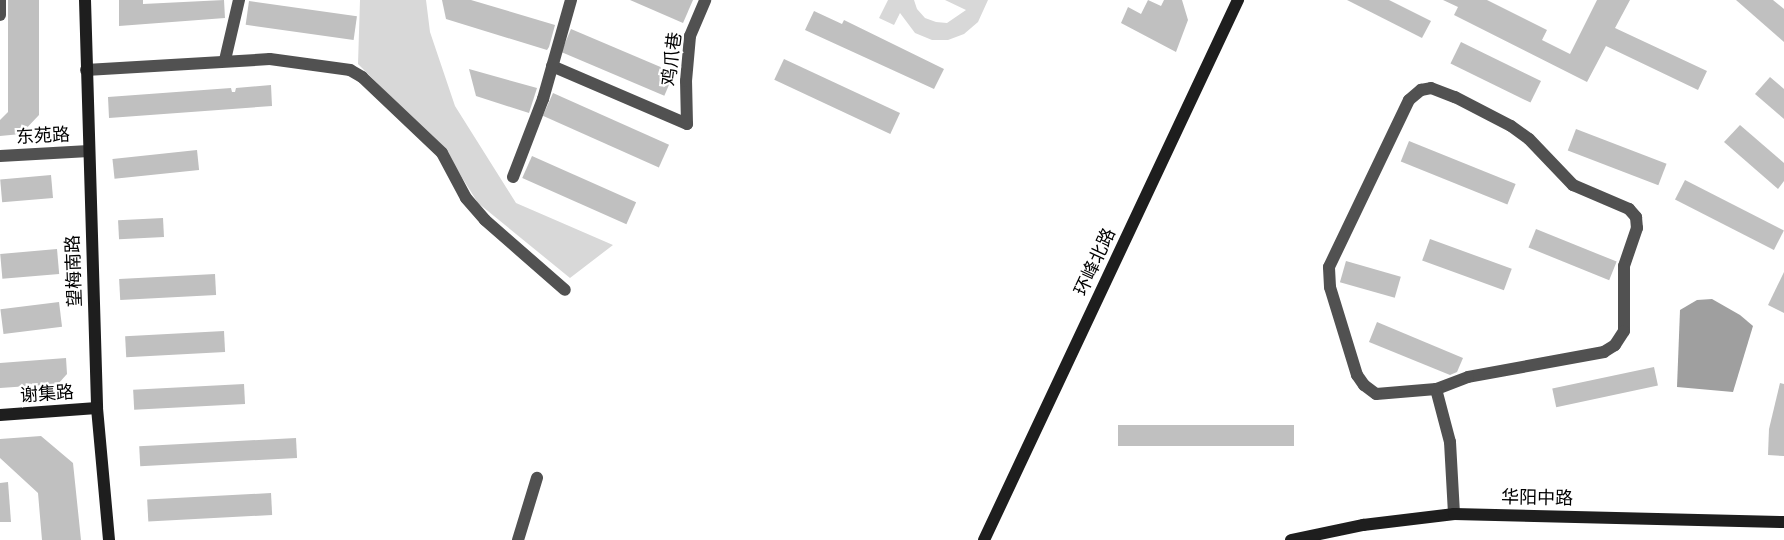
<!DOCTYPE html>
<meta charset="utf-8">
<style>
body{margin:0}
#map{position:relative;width:1784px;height:540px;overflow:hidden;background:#fff;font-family:Quicksand,"Noto Sans SC",sans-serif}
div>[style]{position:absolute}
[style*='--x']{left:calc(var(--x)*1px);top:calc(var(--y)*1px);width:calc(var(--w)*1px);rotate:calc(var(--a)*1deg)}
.green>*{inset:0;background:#d8d8d8}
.water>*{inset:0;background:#9f9f9f}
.building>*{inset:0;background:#c0c0c0;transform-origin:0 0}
.street>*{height:12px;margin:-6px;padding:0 6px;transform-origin:6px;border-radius:6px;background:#515151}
.secondary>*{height:12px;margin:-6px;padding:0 6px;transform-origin:6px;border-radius:6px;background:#1e1e1e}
span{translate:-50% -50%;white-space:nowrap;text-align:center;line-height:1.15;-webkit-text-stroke:4.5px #fff;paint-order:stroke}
.street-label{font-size:18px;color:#000}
</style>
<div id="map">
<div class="green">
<i style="clip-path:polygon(360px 0,426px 0,430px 32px,455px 106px,516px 203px,613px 245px,570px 278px,478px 203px,446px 152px,358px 64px)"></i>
<i style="clip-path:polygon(888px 0,914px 0,917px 9px,925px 18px,936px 22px,947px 23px,966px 10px,945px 0,988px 0,978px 22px,964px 34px,948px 40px,932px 40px,915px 33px,900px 13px,894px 25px,879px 18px)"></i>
</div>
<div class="water">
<i style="clip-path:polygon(1712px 299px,1740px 315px,1753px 326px,1733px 392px,1677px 387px,1680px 310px,1697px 300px)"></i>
</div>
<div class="building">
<i style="clip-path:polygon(8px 0,39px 0,39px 115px,21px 134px,0 136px,0 120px,8px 112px)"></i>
<i style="clip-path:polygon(119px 0,143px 0,143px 4px,224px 0,225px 18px,119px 26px)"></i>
<i style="clip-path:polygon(442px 0,471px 0,555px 25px,549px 47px,547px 50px,446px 19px)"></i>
<i style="clip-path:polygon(630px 0,693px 0,683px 23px)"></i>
<i style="clip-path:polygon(1148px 0,1161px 6px,1164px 0,1182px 0,1188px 20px,1176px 52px,1121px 23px,1128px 7px,1141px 14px)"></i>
<i style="clip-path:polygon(1347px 0,1389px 0,1431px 21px,1422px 38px)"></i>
<i style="clip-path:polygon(1443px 0,1487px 0,1547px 30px,1542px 40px,1570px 54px,1597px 0,1630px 0,1615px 28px,1707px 71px,1698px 90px,1606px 46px,1587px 82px,1454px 15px,1458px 7px)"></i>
<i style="clip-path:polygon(1736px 0,1773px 0,1784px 9px,1784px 42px)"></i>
<i style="left:249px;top:1px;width:109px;height:24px;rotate:8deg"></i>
<i style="clip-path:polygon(814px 11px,842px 24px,844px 20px,944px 69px,934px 89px,805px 30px)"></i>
<i style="left:571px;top:29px;width:112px;height:25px;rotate:23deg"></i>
<i style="left:1461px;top:42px;width:89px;height:24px;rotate:26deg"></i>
<i style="left:784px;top:59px;width:128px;height:23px;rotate:25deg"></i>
<i style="clip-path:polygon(469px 69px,537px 88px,529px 113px,476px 96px)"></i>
<i style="clip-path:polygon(1770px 77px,1784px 89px,1784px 119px,1755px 94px)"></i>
<i style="clip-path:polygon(271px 85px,272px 106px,109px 118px,108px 97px,231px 88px,232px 92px,235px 92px,236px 88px)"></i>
<i style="left:553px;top:93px;width:127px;height:25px;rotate:24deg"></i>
<i style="clip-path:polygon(1740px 125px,1784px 163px,1784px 181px,1778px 189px,1724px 142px)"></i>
<i style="left:1576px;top:129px;width:97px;height:23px;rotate:21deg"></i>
<i style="left:1409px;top:141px;width:115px;height:22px;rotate:22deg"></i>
<i style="left:197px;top:150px;width:20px;height:85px;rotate:84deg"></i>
<i style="left:532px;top:156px;width:114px;height:24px;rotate:24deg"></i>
<i style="left:51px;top:175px;width:23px;height:51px;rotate:85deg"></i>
<i style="left:1685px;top:180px;width:111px;height:22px;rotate:27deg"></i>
<i style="left:163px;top:218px;width:19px;height:45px;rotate:87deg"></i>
<i style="left:1536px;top:229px;width:87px;height:20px;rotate:22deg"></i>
<i style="left:1430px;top:239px;width:87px;height:23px;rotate:20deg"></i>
<i style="left:57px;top:249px;width:25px;height:57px;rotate:85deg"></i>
<i style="left:1346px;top:261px;width:57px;height:22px;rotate:16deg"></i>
<i style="clip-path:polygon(1784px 272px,1784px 313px,1768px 305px)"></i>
<i style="left:215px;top:274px;width:21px;height:96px;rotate:87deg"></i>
<i style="left:59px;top:302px;width:25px;height:59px;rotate:83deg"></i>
<i style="clip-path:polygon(1377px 322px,1463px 358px,1457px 372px,1450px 375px,1369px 342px)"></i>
<i style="left:224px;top:331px;width:21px;height:99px;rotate:87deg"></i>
<i style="clip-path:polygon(66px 358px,67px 374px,58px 384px,0 388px,0 363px)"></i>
<i style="left:1654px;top:367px;width:19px;height:104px;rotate:78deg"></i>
<i style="clip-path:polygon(1780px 383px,1784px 384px,1784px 456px,1768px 455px,1769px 429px)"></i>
<i style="left:244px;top:384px;width:20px;height:111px;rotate:87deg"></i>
<i style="left:1294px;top:425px;width:21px;height:176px;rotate:90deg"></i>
<i style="clip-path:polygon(41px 436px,73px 463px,81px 540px,42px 540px,38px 493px,0 458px,0 439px)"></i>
<i style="left:296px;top:438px;width:20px;height:157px;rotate:87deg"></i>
<i style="clip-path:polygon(8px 482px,11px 522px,0 522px,0 483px)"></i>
<i style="left:271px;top:493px;width:22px;height:124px;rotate:87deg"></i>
</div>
<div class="street">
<i style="--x:0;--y:15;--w:15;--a:-90"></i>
<i style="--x:225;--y:60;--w:62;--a:-76.9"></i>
<i style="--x:552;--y:66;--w:147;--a:23.2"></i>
<i style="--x:687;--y:124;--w:43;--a:-91.3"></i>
<i style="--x:686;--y:81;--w:45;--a:-84.9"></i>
<i style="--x:690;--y:36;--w:39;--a:-67"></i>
<i style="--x:86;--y:70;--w:184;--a:-3.4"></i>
<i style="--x:270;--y:59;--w:81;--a:7.8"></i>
<i style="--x:350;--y:70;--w:14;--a:30"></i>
<i style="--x:362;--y:77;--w:110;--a:43.5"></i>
<i style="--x:442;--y:153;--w:51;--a:61.9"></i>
<i style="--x:466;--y:198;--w:29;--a:49"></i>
<i style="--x:485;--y:220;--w:106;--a:41.2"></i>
<i style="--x:1431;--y:88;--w:26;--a:21"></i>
<i style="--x:1455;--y:97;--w:63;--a:27.4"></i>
<i style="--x:1511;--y:126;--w:22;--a:36"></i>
<i style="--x:1529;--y:139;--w:64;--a:46.3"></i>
<i style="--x:1573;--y:185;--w:61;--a:23.2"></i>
<i style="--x:1629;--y:209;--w:11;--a:49"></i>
<i style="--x:1636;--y:217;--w:11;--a:85"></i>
<i style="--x:1637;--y:228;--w:40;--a:108.9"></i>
<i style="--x:1624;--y:266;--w:65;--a:90"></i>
<i style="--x:1624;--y:331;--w:17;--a:123"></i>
<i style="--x:1615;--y:345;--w:13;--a:148"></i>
<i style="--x:1604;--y:352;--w:138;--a:169.6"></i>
<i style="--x:1468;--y:377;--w:34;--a:159"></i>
<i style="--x:1436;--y:389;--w:60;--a:175.2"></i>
<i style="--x:1376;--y:394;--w:15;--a:-143"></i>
<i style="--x:1364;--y:385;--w:12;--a:-125"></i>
<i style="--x:1357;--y:375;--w:92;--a:-107.1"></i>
<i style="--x:1330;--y:287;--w:20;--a:-93"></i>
<i style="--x:1329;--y:267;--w:185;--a:-64.4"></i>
<i style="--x:1409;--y:100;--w:16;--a:-40"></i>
<i style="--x:1421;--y:90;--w:10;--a:-11"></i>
<i style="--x:0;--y:156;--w:89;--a:-3.2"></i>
<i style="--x:513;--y:177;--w:84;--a:-69"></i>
<i style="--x:543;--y:99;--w:103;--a:-74.2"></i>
<i style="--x:1436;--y:389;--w:55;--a:75.2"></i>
<i style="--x:1450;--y:442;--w:72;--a:86.8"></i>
<i style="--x:518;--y:540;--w:65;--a:-73"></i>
</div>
<div class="secondary">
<i style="--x:85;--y:0;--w:408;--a:88.3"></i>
<i style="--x:97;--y:408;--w:133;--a:84.8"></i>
<i style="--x:0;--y:415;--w:97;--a:-4.1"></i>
<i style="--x:984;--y:540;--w:597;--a:-64.81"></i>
<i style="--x:1291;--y:540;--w:74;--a:-11.8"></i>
<i style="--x:1363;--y:525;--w:92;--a:-6.9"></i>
<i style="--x:1454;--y:514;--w:330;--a:1.4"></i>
</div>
<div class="street-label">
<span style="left:672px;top:59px;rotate:-83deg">鸡爪巷</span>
<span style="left:43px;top:136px;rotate:-3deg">东苑路</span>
<span style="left:1095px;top:262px;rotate:-65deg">环峰北路</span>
<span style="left:74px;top:271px;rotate:-92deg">望梅南路</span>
<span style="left:47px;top:394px;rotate:-4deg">谢集路</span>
<span style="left:1537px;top:498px;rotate:1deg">华阳中路</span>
</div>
</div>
